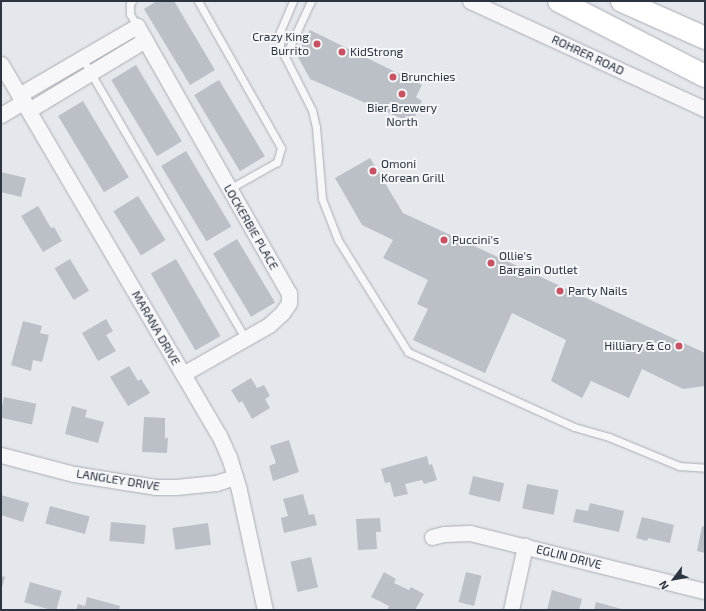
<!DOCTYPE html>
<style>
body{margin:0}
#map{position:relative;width:706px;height:611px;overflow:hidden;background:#e4e7eb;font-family:"Exo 2",sans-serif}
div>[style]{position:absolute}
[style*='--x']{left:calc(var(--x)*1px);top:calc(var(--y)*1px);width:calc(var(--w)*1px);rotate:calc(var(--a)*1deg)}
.building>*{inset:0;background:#bbc0c7;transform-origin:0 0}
.roads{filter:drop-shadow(0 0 1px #a9aeb5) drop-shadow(0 0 1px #a9aeb5)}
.service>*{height:7px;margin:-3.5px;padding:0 3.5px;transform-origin:3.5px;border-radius:3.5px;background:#f7f7f9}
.minor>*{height:15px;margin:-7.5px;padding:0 7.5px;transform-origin:7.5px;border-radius:7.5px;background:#f7f7f9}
.motorway>*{height:22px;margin:-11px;padding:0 11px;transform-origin:11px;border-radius:11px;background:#fff}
.dots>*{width:11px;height:11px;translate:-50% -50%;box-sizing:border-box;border:2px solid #f4f6f8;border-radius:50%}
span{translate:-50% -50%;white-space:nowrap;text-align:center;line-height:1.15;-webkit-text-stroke:4px #f4f6f8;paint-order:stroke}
.poi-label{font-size:12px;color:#2c3442}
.right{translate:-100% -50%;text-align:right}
.left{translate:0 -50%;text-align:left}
.street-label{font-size:12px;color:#2c3442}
.frame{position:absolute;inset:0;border:2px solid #2c3442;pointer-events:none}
.north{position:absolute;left:654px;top:559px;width:40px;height:40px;-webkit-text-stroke:3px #f4f6f8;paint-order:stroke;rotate:238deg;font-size:11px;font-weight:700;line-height:16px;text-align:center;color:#2c3442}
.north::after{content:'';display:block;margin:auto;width:14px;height:18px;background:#2c3442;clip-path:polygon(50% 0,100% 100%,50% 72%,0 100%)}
</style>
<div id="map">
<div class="building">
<i style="clip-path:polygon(157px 1px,174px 1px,215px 70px,190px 85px,144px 9px)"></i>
<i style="clip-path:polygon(310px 30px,422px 85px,416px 97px,422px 101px,412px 123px,310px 79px,297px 55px)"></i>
<i style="left:136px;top:65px;width:89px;height:29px;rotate:59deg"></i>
<i style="left:219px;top:80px;width:89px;height:29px;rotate:59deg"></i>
<i style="left:83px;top:101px;width:89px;height:29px;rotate:59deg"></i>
<i style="left:186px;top:151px;width:88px;height:29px;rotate:59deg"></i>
<i style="clip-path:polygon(370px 158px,403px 213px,705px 353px,705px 386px,683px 389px,642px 369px,629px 398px,591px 381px,582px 398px,551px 381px,566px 340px,512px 313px,485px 373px,413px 340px,428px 309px,417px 304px,428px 280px,383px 258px,393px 240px,362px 225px,335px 178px)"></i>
<i style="clip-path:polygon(1px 172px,26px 178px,21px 197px,1px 192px)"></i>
<i style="left:138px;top:196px;width:52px;height:29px;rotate:58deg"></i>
<i style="clip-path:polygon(38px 206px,51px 228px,54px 227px,62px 241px,43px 252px,21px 216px)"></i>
<i style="left:237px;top:239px;width:74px;height:28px;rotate:59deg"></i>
<i style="left:70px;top:259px;width:37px;height:18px;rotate:59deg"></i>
<i style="left:176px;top:259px;width:89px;height:29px;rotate:60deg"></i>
<i style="clip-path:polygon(106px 319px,113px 331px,106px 335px,116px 351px,98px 361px,82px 333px)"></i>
<i style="clip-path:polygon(23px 321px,42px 326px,40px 333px,49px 335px,42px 362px,33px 360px,31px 371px,11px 365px)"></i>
<i style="clip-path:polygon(129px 366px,138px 381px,141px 379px,150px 393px,128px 406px,110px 377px)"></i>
<i style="clip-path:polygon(251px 378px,257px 388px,264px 385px,270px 396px,265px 399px,270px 408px,252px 419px,242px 401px,239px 403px,231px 390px)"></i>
<i style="left:4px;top:397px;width:33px;height:21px;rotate:12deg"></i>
<i style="clip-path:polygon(72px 406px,87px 410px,85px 417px,104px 422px,98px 443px,65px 434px)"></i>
<i style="clip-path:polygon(144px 417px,165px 418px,165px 438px,168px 438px,167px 453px,142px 452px)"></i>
<i style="clip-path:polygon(289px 440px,299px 472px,273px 481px,269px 466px,276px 463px,270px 446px)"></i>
<i style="clip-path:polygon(427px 456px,429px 465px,432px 464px,437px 480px,424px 484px,422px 480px,405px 484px,408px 494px,394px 497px,390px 482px,385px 483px,381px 469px)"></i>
<i style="left:473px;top:476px;width:32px;height:19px;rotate:13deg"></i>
<i style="left:527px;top:484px;width:32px;height:25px;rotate:11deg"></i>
<i style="clip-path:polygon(303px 494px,309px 515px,314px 514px,317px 525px,284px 533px,281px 518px,288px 516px,283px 499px)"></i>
<i style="clip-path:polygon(1px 495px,29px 503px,23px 522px,1px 515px)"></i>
<i style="clip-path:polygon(590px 503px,624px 511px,619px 532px,573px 522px,576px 509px,588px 511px)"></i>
<i style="left:50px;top:506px;width:41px;height:18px;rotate:15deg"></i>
<i style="clip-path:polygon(642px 517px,674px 525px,670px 543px,648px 538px,647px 541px,636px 538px)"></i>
<i style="clip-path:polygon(380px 518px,381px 532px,376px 532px,377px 549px,358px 550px,356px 519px)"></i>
<i style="left:111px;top:522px;width:35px;height:19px;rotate:5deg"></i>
<i style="left:208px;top:523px;width:22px;height:36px;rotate:82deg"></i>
<i style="clip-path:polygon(702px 526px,705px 527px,705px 553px,697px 551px)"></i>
<i style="left:311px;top:557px;width:31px;height:21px;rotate:77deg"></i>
<i style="clip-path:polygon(384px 572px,396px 579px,394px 583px,409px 590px,411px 587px,424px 594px,415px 610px,387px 610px,389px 606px,371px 597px)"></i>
<i style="left:466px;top:572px;width:16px;height:31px;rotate:14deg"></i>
<i style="clip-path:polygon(1px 576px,5px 577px,1px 591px)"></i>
<i style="left:30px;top:582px;width:33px;height:21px;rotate:16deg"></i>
<i style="clip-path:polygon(552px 590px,582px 599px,579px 610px,547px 610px)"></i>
<i style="clip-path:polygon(87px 597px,120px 606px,119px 610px,76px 610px,78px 604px,85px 606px)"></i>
<i style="clip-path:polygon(596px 602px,625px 610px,594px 610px)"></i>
</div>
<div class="roads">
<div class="service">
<i style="--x:132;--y:1;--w:4;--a:124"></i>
<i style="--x:130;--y:4;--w:10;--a:90"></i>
<i style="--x:130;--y:14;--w:14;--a:60"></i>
<i style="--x:198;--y:1;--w:169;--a:60.5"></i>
<i style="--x:281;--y:148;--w:15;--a:106"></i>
<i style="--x:277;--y:162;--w:55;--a:150.6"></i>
<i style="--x:293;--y:1;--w:34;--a:113"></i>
<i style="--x:280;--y:32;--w:15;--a:90"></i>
<i style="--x:280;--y:47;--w:71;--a:63.1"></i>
<i style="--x:312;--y:110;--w:17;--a:77"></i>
<i style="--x:316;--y:127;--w:72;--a:85.2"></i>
<i style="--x:322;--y:199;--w:44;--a:68.7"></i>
<i style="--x:338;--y:240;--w:132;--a:58"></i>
<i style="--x:408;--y:352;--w:182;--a:24.3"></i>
<i style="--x:574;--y:427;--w:36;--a:16"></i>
<i style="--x:609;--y:437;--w:76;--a:22.5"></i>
<i style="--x:679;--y:466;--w:26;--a:4"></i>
<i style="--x:285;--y:57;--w:62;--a:-65.1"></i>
<i style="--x:82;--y:58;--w:324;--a:59.8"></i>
</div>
<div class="minor">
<i style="--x:470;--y:1;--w:259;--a:24.7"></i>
<i style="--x:1;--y:64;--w:430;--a:59.6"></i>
<i style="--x:219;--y:435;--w:24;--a:66"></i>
<i style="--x:229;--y:457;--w:34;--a:73"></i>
<i style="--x:239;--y:490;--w:123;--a:77.8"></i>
<i style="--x:19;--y:95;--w:137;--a:-30.3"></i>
<i style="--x:137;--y:26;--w:16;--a:60"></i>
<i style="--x:145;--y:40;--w:291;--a:60.4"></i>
<i style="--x:289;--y:293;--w:10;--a:90"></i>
<i style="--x:289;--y:303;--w:12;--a:125"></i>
<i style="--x:282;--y:313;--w:18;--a:137"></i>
<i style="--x:269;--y:325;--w:99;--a:150.3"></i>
<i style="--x:29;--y:110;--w:135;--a:-31.1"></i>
<i style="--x:1;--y:115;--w:27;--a:-31"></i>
<i style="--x:1;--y:455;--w:75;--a:14.6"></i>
<i style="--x:74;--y:474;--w:82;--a:9.1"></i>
<i style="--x:155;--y:487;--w:21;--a:0"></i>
<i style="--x:176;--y:487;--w:40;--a:-5.7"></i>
<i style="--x:216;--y:483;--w:20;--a:-18"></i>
<i style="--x:432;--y:537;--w:12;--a:-14"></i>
<i style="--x:444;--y:534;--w:26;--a:-2"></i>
<i style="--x:470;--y:533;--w:242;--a:13.9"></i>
<i style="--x:511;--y:610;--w:66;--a:-77.7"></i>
</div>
<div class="motorway">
<i style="--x:559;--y:1;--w:164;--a:27.2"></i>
<i style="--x:622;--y:1;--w:91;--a:24"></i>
</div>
</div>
<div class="dots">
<i style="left:317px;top:44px;background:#c75263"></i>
<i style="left:342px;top:52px;background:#c75263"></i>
<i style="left:393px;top:77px;background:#c75263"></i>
<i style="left:402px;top:94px;background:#c75263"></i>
<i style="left:373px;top:171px;background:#c75263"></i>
<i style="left:444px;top:240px;background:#c75263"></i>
<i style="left:491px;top:263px;background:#c75263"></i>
<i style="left:560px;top:291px;background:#c75263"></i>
<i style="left:679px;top:346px;background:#c75263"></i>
</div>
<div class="poi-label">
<span class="right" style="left:309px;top:44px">Crazy King<br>Burrito</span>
<span class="left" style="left:350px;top:52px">KidStrong</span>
<span class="left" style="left:401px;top:77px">Brunchies</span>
<span style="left:402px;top:115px">Bier Brewery<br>North</span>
<span class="left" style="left:381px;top:171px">Omoni<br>Korean Grill</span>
<span class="left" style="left:452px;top:240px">Puccini's</span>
<span class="left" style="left:499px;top:263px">Ollie's<br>Bargain Outlet</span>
<span class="left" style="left:568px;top:291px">Party Nails</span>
<span class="right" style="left:671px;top:346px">Hilliary &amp; Co</span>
</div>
<div class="street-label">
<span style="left:588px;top:55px;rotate:25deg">ROHRER ROAD</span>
<span style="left:251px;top:227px;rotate:60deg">LOCKERBIE PLACE</span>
<span style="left:156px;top:328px;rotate:60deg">MARANA DRIVE</span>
<span style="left:118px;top:480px;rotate:9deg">LANGLEY DRIVE</span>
<span style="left:569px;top:557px;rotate:14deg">EGLIN DRIVE</span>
</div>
<div class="frame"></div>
<div class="north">N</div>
</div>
